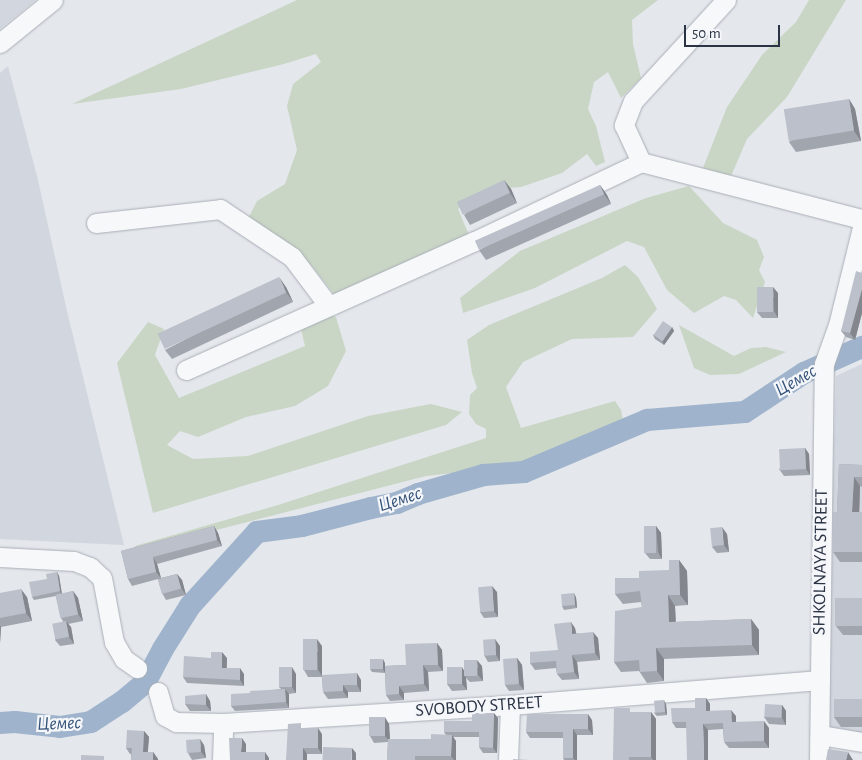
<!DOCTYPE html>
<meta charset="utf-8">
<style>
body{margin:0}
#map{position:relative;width:862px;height:760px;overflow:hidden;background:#e4e7ec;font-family:"Alegreya Sans",sans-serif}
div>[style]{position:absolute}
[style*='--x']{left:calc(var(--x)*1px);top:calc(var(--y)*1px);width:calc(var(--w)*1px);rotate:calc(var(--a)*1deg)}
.built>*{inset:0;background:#d2d6de}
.green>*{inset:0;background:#c9d6c5}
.river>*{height:22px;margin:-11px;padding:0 11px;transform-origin:11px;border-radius:11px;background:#9fb4cc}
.roads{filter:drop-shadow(0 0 1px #a9aeb7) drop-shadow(0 0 1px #a9aeb7)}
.minor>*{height:19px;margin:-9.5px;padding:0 9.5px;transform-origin:9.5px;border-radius:9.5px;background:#f7f8fa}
.wall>*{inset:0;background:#a1a5ae}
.shaded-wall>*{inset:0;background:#83868d}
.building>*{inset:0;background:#bbc0ca;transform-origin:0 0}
span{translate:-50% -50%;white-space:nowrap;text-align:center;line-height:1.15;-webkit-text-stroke:4.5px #f4f6f9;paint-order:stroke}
.street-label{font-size:18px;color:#2b3445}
.water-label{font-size:19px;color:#34527a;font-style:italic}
.scale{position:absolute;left:684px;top:25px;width:96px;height:22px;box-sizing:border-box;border:2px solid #2b3445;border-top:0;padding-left:6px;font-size:15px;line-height:18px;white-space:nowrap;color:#2b3445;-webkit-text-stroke:4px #f4f6f9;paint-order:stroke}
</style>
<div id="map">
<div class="built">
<i style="clip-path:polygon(0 0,36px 0,0 29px)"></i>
<i style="clip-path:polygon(8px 66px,38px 180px,67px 311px,124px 545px,0 539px,0 73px)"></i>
<i style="clip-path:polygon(862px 364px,862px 735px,825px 731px,836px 376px)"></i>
</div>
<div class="green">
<i style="clip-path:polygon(297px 0,658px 0,632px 20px,633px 44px,641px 78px,621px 98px,608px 72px,594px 82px,588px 109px,596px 126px,605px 162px,596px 166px,587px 154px,562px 173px,521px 187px,497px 189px,458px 209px,469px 235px,334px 294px,312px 266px,249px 217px,257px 201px,285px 184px,297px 150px,287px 106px,293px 84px,321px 62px,316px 54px,284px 64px,181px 89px,72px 104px)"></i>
<i style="clip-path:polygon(809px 0,846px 0,787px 97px,747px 139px,731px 176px,703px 168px,727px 107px,762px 55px,796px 22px)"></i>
<i style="clip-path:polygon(689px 186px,723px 223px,757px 240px,764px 257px,759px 270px,765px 282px,753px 318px,736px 300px,724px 296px,694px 313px,667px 290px,644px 247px,627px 241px,535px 288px,463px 313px,460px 298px,520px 251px,646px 198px)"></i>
<i style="clip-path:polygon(625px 265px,638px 277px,657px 309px,633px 337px,572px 339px,523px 362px,506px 387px,521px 428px,615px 401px,621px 410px,624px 425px,522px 465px,426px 476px,135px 551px,135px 546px,278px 505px,486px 438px,486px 429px,476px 424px,469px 414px,470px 395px,477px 388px,472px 373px,467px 340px,489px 325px,602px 278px)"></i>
<i style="clip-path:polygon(325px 314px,336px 317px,346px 351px,328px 386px,295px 406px,246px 417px,198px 437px,180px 431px,167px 445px,193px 459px,248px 456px,368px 416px,431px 404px,462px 412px,446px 425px,153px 513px,117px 363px,148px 322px,164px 329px,155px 355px,179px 398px,305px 346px,300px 325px)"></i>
<i style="clip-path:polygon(679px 325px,734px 356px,751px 348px,766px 347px,786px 352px,739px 374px,710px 375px,694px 368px)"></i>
</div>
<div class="river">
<i style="--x:0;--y:723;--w:15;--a:-4"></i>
<i style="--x:15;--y:722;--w:45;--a:6.3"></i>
<i style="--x:60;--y:727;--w:31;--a:-9"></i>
<i style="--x:91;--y:722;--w:37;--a:-33"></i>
<i style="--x:122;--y:702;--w:30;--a:-40"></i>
<i style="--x:145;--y:683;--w:38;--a:-62"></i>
<i style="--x:163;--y:649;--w:51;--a:-57.9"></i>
<i style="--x:190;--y:606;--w:100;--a:-47.8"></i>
<i style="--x:257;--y:532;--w:45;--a:-7.6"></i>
<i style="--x:302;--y:526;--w:71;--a:-14.6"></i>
<i style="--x:371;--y:508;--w:26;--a:-11"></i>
<i style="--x:397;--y:503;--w:23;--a:-23"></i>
<i style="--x:418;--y:494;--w:69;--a:-16.1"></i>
<i style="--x:484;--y:475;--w:40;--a:-4.3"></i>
<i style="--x:524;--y:472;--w:134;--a:-22.9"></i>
<i style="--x:647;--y:420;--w:98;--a:-4.7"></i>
<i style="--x:745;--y:412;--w:71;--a:-33.5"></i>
<i style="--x:804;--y:373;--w:64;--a:-24.1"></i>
</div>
<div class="roads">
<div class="minor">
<i style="--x:726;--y:0;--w:137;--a:132.6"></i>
<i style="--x:633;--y:101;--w:26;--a:111"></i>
<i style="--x:624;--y:125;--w:41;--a:65.3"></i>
<i style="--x:641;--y:162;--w:228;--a:14.5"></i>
<i style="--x:0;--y:43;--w:68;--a:-39.1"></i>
<i style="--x:96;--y:223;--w:125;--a:-6.4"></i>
<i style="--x:220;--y:209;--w:87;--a:33.7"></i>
<i style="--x:292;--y:257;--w:60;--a:53.1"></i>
<i style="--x:186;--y:370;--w:316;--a:-24.1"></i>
<i style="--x:475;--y:241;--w:184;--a:-25.4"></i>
<i style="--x:0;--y:557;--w:74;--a:3.1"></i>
<i style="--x:74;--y:561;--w:17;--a:21"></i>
<i style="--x:90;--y:567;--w:16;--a:43"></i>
<i style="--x:102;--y:578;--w:65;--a:79.4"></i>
<i style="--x:114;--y:642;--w:20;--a:60"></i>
<i style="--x:124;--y:659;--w:16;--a:35"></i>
<i style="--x:158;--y:692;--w:25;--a:74"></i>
<i style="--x:165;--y:716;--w:13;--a:29"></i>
<i style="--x:176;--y:722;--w:47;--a:1.2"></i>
<i style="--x:223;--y:723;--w:288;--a:-3.6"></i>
<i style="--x:510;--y:705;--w:311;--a:-4.6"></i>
<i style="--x:820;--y:735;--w:43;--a:9.5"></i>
<i style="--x:222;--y:760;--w:37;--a:-88"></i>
<i style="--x:508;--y:760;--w:55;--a:-87.9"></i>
<i style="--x:819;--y:760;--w:396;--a:-89.3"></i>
<i style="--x:824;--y:364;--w:41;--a:-70.3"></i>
<i style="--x:838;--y:325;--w:101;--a:-76.2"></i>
</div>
</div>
<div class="wall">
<i style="clip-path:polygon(849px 99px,855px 109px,861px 141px,796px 152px,789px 142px)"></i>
<i style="clip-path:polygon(504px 180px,511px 189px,517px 203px,470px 225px,464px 215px)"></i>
<i style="clip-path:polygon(600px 185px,607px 195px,611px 204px,486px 260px,479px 250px)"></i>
<i style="clip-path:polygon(862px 273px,862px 313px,855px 340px,846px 337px,841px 331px)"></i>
<i style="clip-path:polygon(286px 287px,293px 302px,172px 359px,165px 350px)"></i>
<i style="clip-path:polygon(778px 293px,778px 318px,762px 318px,757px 312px)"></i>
<i style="clip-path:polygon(672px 327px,674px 331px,664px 345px,655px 339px,653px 335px)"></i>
<i style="clip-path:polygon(805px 448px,809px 454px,810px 475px,784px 476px,779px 469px)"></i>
<i style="clip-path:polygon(839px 464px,862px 465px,862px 487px,860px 486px,859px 512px,862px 512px,862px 562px,840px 562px,833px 552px,837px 512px)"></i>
<i style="clip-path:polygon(214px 526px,218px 533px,222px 546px,157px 564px,161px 578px,177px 574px,182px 580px,186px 595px,166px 600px,162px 593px,158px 579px,132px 586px,128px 579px,121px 551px)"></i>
<i style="clip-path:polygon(656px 526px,661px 533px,662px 559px,650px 559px,645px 553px)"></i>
<i style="clip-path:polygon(727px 534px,729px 552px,717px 553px,712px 547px)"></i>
<i style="clip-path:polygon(679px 560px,687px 571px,688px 605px,675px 606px,676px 622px,751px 619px,759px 630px,759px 655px,664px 659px,664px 681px,647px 683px,639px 671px,621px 672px,614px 662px,642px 607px,641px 602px,623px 604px,615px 594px,639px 578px,669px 570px)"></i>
<i style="clip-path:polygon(57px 572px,59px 576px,62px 594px,73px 591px,78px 598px,83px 621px,68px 624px,71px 627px,74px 644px,60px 646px,55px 640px,63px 621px,61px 618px,56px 596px,34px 600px,32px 597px,47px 579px)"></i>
<i style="clip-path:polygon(497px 592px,498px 617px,484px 618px,480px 612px)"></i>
<i style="clip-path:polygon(0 593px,27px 597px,32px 621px,1px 627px,0 643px)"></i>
<i style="clip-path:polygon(576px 597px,577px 608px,564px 610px,562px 606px)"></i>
<i style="clip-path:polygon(862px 598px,862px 635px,843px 635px,836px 626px)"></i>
<i style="clip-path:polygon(575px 628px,576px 633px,598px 638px,600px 660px,577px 662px,579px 679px,562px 680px,557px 674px,556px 668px,535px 670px,530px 663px,558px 650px)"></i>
<i style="clip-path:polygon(437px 643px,442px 650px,443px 671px,428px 672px,429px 691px,404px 693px,404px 700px,390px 701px,386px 695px,385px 673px,372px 672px,370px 669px,385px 663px,385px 666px,406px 665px)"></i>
<i style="clip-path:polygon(322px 646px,322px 675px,361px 680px,361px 692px,348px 692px,348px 698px,328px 699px,323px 692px,322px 677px,308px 677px,304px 670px)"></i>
<i style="clip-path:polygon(500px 646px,500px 661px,488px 662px,484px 655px)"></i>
<i style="clip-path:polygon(227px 658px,227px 668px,244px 674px,244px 686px,187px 683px,183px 677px)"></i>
<i style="clip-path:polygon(517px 658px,522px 665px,524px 690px,509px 691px,505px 685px)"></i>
<i style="clip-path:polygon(482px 666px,483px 681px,470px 682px,466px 678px,467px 690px,452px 691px,447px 684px,465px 672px)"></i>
<i style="clip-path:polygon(296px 674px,296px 693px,288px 694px,289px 708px,235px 711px,231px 706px,250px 693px,281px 689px,279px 687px)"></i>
<i style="clip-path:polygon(706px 698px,710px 704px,710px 711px,736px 716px,736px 722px,769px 728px,769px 748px,729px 748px,724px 742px,723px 729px,708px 730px,686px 728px,676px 728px,672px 722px,695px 708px)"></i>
<i style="clip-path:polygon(862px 699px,862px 727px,841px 727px,834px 717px)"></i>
<i style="clip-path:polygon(210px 701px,211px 711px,190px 711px,185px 704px)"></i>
<i style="clip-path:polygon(666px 704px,667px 715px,657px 716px,654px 713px)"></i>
<i style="clip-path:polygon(782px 705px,786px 711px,786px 725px,769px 724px,764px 717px)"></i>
<i style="clip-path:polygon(633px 712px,651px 712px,656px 719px,656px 760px,613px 760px)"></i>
<i style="clip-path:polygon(498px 718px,497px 753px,483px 753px,479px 747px,479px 737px,453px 737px,456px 741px,456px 760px,387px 760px,388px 742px,374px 743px,370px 736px,389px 724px,390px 739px,431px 739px,446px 735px,444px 732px,472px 721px)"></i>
<i style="clip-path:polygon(592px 720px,593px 735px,577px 735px,577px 760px,564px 760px,563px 758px,563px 738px,530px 738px,526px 732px)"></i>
<i style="clip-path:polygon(304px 728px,322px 734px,322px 754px,307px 754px,286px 760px)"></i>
<i style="clip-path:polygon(144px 731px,149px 737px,148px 752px,153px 752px,158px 759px,158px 760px,131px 760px,131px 754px,130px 754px,126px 748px)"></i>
<i style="clip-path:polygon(204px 745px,206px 758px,192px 760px,188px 753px)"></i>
</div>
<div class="shaded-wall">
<i style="clip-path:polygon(849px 99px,855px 109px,861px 141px,854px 131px)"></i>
<i style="clip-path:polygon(504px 180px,511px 189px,517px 203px,510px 193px)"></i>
<i style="clip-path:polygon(600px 185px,607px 195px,611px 204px,604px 194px)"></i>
<i style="clip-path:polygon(279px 277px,286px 287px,293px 302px,286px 292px)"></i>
<i style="clip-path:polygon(773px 287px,778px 293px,778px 318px,774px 311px)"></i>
<i style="clip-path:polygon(862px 289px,862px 313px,855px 340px,850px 333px)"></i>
<i style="clip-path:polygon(672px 327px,674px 331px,664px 345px,662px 341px)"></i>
<i style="clip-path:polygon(805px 448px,809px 454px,810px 475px,806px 469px)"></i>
<i style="clip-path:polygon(854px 477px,860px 486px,859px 522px,852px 512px)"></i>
<i style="clip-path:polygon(214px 526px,218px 533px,222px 546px,217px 540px)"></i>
<i style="clip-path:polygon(656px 526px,661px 533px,662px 559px,658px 552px)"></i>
<i style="clip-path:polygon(722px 527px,727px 534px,729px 552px,724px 545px)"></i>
<i style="clip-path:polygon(153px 557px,157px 564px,161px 578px,156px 572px)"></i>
<i style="clip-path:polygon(679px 560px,687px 571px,688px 605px,680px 595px)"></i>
<i style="clip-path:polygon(57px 572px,59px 576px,62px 595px,60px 591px)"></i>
<i style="clip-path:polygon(177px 574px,182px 580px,186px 595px,181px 588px)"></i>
<i style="clip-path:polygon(492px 586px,497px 592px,498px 617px,494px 611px)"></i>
<i style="clip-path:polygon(21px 589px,27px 597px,32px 621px,26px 613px)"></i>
<i style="clip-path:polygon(73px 591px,78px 598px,83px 621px,78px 614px)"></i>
<i style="clip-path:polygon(574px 593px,576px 597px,577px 608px,575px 605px)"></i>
<i style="clip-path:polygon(668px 595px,675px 606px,676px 633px,669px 622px)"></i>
<i style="clip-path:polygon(751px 619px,759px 630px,759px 655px,752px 645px)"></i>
<i style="clip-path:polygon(66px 621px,71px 627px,74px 644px,69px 637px)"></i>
<i style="clip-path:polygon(571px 622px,575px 628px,577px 640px,572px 634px)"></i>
<i style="clip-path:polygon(0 626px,1px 627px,0 643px)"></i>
<i style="clip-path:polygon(593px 632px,598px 638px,600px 660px,595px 653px)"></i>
<i style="clip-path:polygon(317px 639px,322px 646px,322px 676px,318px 670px)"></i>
<i style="clip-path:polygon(495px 639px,500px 646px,500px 661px,496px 655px)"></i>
<i style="clip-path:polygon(437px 643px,442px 650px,443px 671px,438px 665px)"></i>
<i style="clip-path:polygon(656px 648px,664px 659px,664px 681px,657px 671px)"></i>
<i style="clip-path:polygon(222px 652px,227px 658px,226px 675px,222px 668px)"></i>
<i style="clip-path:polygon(572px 655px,577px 662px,579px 679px,574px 672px)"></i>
<i style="clip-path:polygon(517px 658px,522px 665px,524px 690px,519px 684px)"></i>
<i style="clip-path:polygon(383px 659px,385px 663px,385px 673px,383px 669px)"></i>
<i style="clip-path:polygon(477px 660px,482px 666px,483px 681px,478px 675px)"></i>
<i style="clip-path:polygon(423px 665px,428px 672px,429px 691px,424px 684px)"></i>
<i style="clip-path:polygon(292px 667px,296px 674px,296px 693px,292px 687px)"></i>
<i style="clip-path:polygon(462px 667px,466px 674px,465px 676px,466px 678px,467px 690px,462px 684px)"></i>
<i style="clip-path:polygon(240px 668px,244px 674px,244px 686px,240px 680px)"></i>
<i style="clip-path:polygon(357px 673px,361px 680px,361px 692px,357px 685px)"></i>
<i style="clip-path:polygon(343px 685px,348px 692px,348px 698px,343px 691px)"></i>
<i style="clip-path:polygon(399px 686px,404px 693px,404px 700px,399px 694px)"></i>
<i style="clip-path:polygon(285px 689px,289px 694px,289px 708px,286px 702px)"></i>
<i style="clip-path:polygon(206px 694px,210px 701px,211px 711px,206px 705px)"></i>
<i style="clip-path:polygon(706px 698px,710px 704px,710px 718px,706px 711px)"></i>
<i style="clip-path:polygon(664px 700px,666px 704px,667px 715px,665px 712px)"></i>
<i style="clip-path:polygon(782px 705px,786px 711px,786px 725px,782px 718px)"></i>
<i style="clip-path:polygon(731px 710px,736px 716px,736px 728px,732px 722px)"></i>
<i style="clip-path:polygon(651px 712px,656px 719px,656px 760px,653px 760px,651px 757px)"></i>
<i style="clip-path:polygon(494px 713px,498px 718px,497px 753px,493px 748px)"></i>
<i style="clip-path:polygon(588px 714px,592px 720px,593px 735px,588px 729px)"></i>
<i style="clip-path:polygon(385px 717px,389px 724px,390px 742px,385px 736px)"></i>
<i style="clip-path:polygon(764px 721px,769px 728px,769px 748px,764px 741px)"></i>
<i style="clip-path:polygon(703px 724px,708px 730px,708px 760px,704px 760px)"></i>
<i style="clip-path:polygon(318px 728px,322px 734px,322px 754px,318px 748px)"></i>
<i style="clip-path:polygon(573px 729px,577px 735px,577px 760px,575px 760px,573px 758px)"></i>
<i style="clip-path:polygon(144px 731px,149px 737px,147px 758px,143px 752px)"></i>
<i style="clip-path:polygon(452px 735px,456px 741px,456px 760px,454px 760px,451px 756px)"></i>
<i style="clip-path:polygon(242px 738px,246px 744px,246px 758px,241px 752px)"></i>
<i style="clip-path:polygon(200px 739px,204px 745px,206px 758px,201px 752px)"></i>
<i style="clip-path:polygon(303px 748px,307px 754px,307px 760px,303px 760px)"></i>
<i style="clip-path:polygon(352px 748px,356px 753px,356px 760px,352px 760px)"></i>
<i style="clip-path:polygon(153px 752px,158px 759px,158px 760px,153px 760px)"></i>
<i style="clip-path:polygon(265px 752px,269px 758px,269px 760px,265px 760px)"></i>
<i style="clip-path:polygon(848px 752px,853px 760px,846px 760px)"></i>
</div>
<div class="building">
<i style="left:849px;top:99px;width:32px;height:66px;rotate:81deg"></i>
<i style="left:504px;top:180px;width:14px;height:52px;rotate:65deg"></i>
<i style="left:600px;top:185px;width:10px;height:137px;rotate:66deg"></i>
<i style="clip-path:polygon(856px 271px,862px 273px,862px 289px,850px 333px,841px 331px)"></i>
<i style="left:279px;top:277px;width:17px;height:134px;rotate:65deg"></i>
<i style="left:757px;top:287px;width:16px;height:25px"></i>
<i style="left:663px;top:321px;width:11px;height:17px;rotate:34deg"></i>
<i style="left:805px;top:448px;width:21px;height:26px;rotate:87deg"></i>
<i style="clip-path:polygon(839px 464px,862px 465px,862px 477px,854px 477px,852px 512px,862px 512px,862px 552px,833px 552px,833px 512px,837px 512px)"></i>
<i style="clip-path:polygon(214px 526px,217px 540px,153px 557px,156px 572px,128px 579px,121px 551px)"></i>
<i style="left:644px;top:526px;width:12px;height:27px"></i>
<i style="left:722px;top:527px;width:18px;height:12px;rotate:84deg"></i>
<i style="clip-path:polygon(669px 560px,679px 560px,680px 595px,668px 595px,669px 622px,751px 619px,752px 645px,656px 648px,657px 671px,640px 672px,639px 660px,614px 662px,615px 611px,642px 607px,640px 591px,615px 594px,615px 578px,639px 578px,639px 571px,669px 570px)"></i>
<i style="clip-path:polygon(57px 572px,60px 591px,32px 597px,29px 582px,47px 579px,46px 574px)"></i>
<i style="left:177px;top:574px;width:15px;height:20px;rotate:74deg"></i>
<i style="left:492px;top:586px;width:25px;height:14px;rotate:85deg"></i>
<i style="clip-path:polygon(21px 589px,26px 613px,0 618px,0 593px)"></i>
<i style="left:73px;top:591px;width:24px;height:18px;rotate:78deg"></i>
<i style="left:574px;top:593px;width:12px;height:13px;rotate:85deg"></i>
<i style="left:835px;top:598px;width:27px;height:28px"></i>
<i style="left:66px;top:621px;width:16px;height:14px;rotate:79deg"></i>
<i style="clip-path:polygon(571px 622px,572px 634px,593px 632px,595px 653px,572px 655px,574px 672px,557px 674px,556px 661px,530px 663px,530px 652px,558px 650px,554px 624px)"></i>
<i style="left:303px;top:639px;width:14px;height:31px"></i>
<i style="left:495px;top:639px;width:16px;height:12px;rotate:86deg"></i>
<i style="clip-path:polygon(437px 643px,438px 665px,423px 665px,424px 684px,399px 686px,399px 694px,386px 695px,385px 666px,406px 665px,405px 644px)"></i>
<i style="clip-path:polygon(211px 652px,222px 652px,222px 668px,240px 668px,240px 680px,183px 677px,184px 656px,211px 658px)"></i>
<i style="left:517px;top:658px;width:26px;height:14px;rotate:86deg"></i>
<i style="left:370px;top:659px;width:13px;height:10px"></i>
<i style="left:464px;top:660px;width:13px;height:16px"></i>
<i style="left:292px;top:667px;width:20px;height:13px;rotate:90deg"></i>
<i style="left:462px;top:667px;width:17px;height:15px;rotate:90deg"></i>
<i style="clip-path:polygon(357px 673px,357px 685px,343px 685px,343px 691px,323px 692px,322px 675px)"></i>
<i style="clip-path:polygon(285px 689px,286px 702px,231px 706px,231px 694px,250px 693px,250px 691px)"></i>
<i style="clip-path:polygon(206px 694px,206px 705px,185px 704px,185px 696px)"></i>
<i style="clip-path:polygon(695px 698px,706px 698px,706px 711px,731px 710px,732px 722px,764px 721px,764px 741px,724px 742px,723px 723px,703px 724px,704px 760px,687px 760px,686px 722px,672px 722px,671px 708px,695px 708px)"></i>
<i style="left:862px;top:699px;width:18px;height:28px;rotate:90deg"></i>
<i style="left:664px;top:700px;width:12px;height:10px;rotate:85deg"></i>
<i style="left:765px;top:704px;width:17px;height:13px;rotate:3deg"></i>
<i style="clip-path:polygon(614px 708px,630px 708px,630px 712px,651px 712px,651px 757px,629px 757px,629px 760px,613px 760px)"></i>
<i style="clip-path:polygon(472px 713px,494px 713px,493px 748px,479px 747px,479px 732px,444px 732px,444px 721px,472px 721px)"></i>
<i style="clip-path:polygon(527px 714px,588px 714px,588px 729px,573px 729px,573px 758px,563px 758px,563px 732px,526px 732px)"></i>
<i style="left:385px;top:717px;width:19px;height:16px;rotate:90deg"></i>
<i style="clip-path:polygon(301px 723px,301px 728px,318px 728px,318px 748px,303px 748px,303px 760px,286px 760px,288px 724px)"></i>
<i style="clip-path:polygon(127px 730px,144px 731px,143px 752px,153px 752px,153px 760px,131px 760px,132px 748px,126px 748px)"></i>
<i style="clip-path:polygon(431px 734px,452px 735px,451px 756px,415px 756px,415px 760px,387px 760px,388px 739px,431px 739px)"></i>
<i style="clip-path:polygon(229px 738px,242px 738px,241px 752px,265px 752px,265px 760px,230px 760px)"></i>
<i style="left:200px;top:739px;width:13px;height:14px;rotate:86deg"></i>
<i style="left:323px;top:747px;width:29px;height:13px;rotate:2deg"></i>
<i style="clip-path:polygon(828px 749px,848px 752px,846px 760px,826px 760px)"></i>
<i style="clip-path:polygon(81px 755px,104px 756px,104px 760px,81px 760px)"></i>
<i style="clip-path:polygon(513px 759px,530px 760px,513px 760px)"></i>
</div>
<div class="street-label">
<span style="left:821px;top:562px;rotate:-89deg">SHKOLNAYA STREET</span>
<span style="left:479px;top:707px;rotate:-4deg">SVOBODY STREET</span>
</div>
<div class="water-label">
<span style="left:796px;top:381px;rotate:-30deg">Цемес</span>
<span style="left:400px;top:500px;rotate:-18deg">Цемес</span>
<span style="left:59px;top:724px;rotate:-2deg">Цемес</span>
</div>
<div class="scale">50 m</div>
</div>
